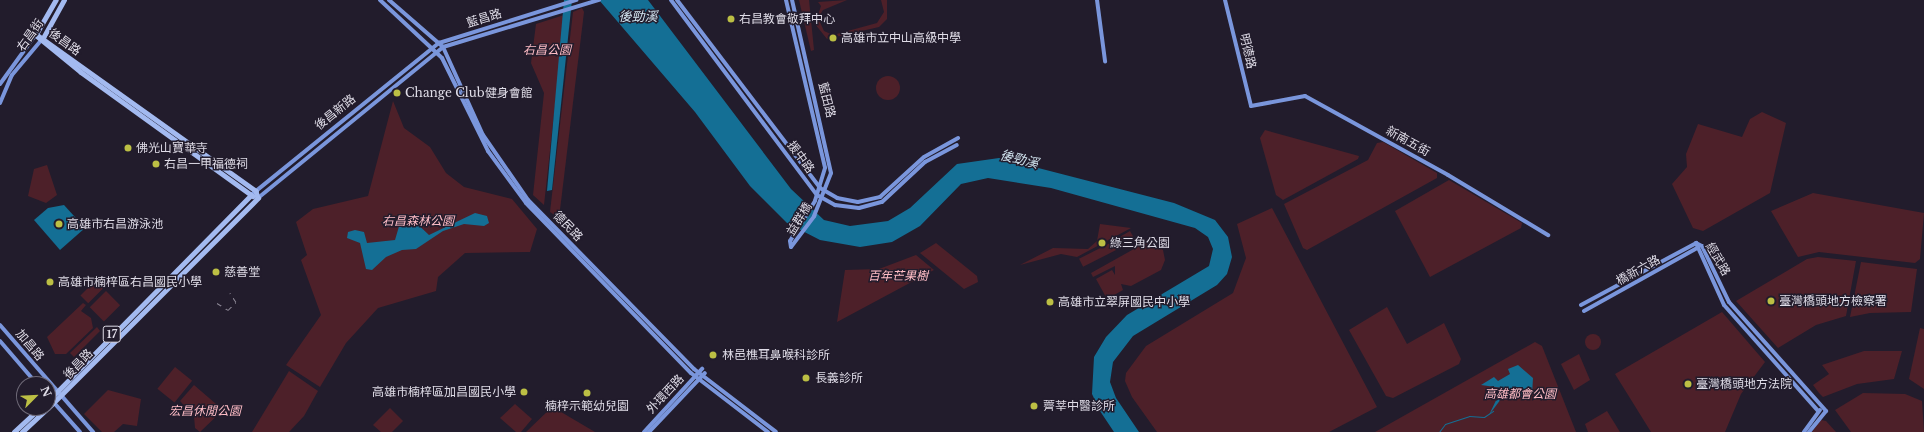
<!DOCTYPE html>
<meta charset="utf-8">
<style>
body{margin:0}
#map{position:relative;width:1924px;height:432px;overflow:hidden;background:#221c2c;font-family:"Libre Baskerville","Noto Sans TC",serif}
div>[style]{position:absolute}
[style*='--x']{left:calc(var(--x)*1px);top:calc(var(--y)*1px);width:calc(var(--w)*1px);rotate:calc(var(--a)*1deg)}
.green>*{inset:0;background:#4d2029;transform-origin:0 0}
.round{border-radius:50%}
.water>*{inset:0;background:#146f95}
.stream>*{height:1px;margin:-0.5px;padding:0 0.5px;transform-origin:0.5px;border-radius:0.5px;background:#146f95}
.secondary>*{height:4px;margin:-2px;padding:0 2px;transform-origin:2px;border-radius:2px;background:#7a96dc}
.primary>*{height:4.5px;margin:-2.25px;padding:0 2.25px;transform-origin:2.25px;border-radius:2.25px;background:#a3baf0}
.rail>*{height:1px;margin-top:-0.5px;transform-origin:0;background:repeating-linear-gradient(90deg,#8e8997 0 5px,transparent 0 10px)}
.dots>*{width:11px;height:11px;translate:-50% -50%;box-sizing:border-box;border:2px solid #221c2c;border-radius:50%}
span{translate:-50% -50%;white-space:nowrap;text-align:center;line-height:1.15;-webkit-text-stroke:3px #221c2c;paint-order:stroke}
.shield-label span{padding:1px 3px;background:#221c2c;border:1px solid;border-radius:3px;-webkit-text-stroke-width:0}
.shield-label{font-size:11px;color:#dfdce7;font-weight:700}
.street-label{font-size:12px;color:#dfdce7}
.poi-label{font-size:12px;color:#dfdce7}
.left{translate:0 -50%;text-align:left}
.right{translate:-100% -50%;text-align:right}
.park-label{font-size:12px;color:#ffbdc6;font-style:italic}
.water-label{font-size:13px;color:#d3e6f1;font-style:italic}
.north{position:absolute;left:16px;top:376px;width:40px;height:40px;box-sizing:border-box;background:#221c2c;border:1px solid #6e6977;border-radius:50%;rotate:66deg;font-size:11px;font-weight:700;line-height:16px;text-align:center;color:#dfdce7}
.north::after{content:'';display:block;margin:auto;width:14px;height:18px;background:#bcbf44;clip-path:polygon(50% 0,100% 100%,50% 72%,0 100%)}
</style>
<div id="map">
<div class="green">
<i style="clip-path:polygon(799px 0,809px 0,814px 50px,811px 51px)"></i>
<i style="clip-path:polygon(847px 0,823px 10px,818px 18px,824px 31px,833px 35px,877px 23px,884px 12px,881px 0,887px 0,887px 19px,879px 27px,827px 39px,815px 24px,821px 6px,818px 2px)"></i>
<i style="clip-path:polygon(582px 8px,584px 12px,559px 218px,550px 212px,573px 12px)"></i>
<i style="clip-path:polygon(564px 15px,563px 32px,544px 205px,533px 195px,544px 93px,531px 63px,536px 24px)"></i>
<i class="round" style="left:876px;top:76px;width:24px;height:24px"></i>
<i style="clip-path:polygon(393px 101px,404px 128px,430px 147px,446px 173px,464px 187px,512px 199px,537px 229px,530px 252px,465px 253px,438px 277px,436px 291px,378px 308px,346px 343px,320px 387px,286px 365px,321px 315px,301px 260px,307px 255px,296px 222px,313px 209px,368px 196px)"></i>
<i style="clip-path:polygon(1762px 112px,1786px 123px,1770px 193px,1703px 231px,1693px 228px,1672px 184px,1687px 167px,1686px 154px,1698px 124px,1742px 137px,1750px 119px)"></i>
<i style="clip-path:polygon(1265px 130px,1359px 156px,1358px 159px,1283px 200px,1276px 195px,1260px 138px)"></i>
<i style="clip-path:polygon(1383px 142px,1437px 173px,1437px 178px,1307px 250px,1303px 248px,1284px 204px,1368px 160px,1377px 143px)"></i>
<i style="clip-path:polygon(47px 165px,57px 195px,46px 203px,28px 196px,34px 169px)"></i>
<i style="clip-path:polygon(1449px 180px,1522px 223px,1521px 228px,1430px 277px,1395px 211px)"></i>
<i style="clip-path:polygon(1813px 193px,1924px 213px,1920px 259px,1915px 263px,1819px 252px,1798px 257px,1771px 211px)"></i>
<i style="clip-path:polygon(1272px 208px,1377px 407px,1329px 432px,1157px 432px,1132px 397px,1125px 381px,1126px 373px,1146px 346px,1233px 293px,1246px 258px,1237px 224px)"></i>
<i style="clip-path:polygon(1100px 224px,1131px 228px,1077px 257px,1061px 254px,1020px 265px,1053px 248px,1088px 249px,1097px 241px)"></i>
<i style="left:1130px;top:231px;width:8px;height:21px;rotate:60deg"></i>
<i style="clip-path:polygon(1150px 240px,1163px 250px,1165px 260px,1161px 270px,1131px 286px,1121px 284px,1123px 290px,1107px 299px,1096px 279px,1112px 270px,1115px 275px,1115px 266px,1093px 277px,1091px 273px)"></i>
<i style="left:1112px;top:242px;width:9px;height:37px;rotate:63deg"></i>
<i style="clip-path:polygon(936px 243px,977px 276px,978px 282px,964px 289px,920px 253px)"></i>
<i style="clip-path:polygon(916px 255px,934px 270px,837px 322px,845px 270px,879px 269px)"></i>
<i style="clip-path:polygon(1818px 257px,1856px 261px,1846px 316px,1816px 325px,1778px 348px,1736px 301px,1807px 259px)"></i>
<i style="clip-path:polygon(1861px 262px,1917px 269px,1911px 312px,1870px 313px,1850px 317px)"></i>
<i style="left:96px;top:280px;width:11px;height:22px;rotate:45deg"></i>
<i style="left:106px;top:291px;width:20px;height:23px;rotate:45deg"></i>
<i style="clip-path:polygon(83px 303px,86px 305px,81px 311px,91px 318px,93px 328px,66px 354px,55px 354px,47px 337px)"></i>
<i style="clip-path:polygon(1387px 307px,1407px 344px,1444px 323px,1461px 359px,1459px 364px,1393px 398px,1386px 396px,1349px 330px)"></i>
<i style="clip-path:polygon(1722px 312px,1765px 362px,1741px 394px,1725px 432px,1651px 432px,1615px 374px)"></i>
<i style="clip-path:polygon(97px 327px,100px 331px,74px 357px,70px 353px)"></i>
<i style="clip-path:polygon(1920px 328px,1924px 329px,1924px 389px,1909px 379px)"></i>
<i class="round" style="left:1585px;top:334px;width:16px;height:16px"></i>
<i style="clip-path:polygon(1535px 342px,1542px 346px,1576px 432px,1375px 432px)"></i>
<i style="clip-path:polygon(1864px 351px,1902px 351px,1894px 379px,1857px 384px,1823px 397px,1819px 393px,1813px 385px,1829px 374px,1822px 365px)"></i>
<i style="clip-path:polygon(1579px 354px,1590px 380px,1574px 390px,1561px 364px)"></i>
<i style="left:175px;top:367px;width:22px;height:28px;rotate:39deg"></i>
<i style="clip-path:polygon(289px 371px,318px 391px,304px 416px,289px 432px,252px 432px)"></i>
<i style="clip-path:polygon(194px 385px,223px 410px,200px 432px,195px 428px,194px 416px,180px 401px)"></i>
<i style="clip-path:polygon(108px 390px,141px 399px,137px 426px,123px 424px,114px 432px,102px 432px,84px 414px)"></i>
<i style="clip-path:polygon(1863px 393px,1905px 394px,1922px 401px,1924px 432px,1851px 432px,1835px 410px)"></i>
<i style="clip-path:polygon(515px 404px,532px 419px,521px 432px,516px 432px,500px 418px)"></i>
<i style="clip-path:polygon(552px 407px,556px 409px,595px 432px,526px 432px)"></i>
<i style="clip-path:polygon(390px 408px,403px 421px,392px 432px,381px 432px,373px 425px)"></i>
<i style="clip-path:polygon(1607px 411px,1620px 432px,1588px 432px,1585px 424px)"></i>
<i style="clip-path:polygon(1821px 420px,1826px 421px,1836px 432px,1812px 432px)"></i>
</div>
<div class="water">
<i style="clip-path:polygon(564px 0,572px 0,552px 190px,547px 191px)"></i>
<i style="clip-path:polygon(599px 0,648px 0,791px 189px,824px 220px,850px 226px,888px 221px,910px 208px,957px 164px,999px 158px,1174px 203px,1215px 220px,1228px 237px,1232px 257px,1227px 274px,1217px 285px,1133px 336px,1113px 362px,1110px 382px,1116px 398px,1139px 432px,1114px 432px,1100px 411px,1092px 394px,1094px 357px,1106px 337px,1127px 315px,1209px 266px,1213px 249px,1208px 237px,1195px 228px,1051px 188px,988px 178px,961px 184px,920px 226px,892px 242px,860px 247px,820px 240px,787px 223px,750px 186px,695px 112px)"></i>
<i style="clip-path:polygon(64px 205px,85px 228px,60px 250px,34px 220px,48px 208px)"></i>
<i style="clip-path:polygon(475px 213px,487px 216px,489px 223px,484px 226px,464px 224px,443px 231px,416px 249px,402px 250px,386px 257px,372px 270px,366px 269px,360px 243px,347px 238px,348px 232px,355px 230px,364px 232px,367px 243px,395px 240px,400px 223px,410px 217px,429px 235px)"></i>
<i style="clip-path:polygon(1518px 365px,1533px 378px,1532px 395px,1527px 399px,1507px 391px,1489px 415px,1502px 388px,1481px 385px,1494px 377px,1498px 381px,1510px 374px,1508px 369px)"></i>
</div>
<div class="stream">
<i style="--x:1439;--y:432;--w:10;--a:-53"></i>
<i style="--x:1445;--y:424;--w:25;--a:-18"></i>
<i style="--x:1469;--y:416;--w:15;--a:4"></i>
<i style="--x:1484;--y:417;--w:11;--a:-34"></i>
</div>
<div class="secondary">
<i style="--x:380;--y:0;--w:85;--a:43.1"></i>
<i style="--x:442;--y:58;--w:104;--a:63.7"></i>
<i style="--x:488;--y:151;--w:64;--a:53.8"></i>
<i style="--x:526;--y:203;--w:237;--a:45.9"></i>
<i style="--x:691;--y:373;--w:97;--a:37.5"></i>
<i style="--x:389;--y:0;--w:72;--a:41"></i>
<i style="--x:443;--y:47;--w:97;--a:65.6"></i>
<i style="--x:483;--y:135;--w:79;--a:55.3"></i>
<i style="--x:528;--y:200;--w:237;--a:45.5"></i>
<i style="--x:694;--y:369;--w:103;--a:37.5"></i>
<i style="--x:671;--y:0;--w:244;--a:53.2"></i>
<i style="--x:817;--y:195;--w:21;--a:29"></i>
<i style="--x:835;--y:205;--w:24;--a:7"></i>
<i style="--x:859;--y:208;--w:24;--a:-15"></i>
<i style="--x:882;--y:202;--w:59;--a:-42.9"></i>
<i style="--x:925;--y:162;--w:36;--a:-28"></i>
<i style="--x:677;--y:0;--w:236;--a:52.7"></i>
<i style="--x:820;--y:188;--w:20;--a:30"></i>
<i style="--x:837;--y:198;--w:21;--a:11"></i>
<i style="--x:858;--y:202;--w:23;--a:-13"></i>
<i style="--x:880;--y:197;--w:59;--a:-42.3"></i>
<i style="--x:924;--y:157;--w:39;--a:-29"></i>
<i style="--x:786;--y:0;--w:172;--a:76.9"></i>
<i style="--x:825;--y:168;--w:34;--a:107"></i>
<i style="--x:815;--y:201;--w:47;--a:122"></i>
<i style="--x:790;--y:241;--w:6;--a:81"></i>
<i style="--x:791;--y:247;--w:39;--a:-53"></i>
<i style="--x:814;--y:216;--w:46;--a:-68.4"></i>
<i style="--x:831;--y:173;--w:177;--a:-102.7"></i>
<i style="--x:1097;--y:0;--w:62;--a:82.5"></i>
<i style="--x:1225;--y:0;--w:109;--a:76.2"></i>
<i style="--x:1251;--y:106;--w:55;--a:-10.5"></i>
<i style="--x:1305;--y:96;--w:163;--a:28.9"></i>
<i style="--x:1448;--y:175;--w:117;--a:31"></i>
<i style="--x:0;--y:84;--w:62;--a:-54.2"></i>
<i style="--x:0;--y:103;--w:30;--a:-67"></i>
<i style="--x:12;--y:75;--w:48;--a:-50"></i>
<i style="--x:251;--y:195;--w:242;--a:-39"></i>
<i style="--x:439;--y:43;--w:144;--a:-17.4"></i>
<i style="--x:258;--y:198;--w:239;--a:-39.2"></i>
<i style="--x:443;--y:47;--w:163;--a:-16.8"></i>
<i style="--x:1696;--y:243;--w:7;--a:27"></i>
<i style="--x:1702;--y:246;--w:62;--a:64.3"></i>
<i style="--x:1729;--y:302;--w:146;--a:48.3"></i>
<i style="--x:1826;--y:411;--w:27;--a:129"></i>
<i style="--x:1696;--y:243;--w:68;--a:65.7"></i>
<i style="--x:1724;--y:305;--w:142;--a:48.4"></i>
<i style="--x:1581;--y:305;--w:131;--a:-28.3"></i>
<i style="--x:1584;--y:311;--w:129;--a:-29.1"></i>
<i style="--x:0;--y:325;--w:142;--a:49"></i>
<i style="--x:0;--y:341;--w:57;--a:49.3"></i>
<i style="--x:48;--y:396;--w:48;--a:48.4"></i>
<i style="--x:644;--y:432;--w:86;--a:-47.4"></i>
<i style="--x:649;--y:432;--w:81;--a:-46.5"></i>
<i style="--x:1804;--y:432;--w:27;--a:-54"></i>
</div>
<div class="primary">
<i style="--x:36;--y:34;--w:270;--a:35.5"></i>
<i style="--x:256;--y:191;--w:7;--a:74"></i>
<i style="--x:36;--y:34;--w:39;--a:-60"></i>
<i style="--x:36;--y:35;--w:58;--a:39.4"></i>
<i style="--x:81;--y:72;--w:212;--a:35.8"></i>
<i style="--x:43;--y:38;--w:43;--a:-61.1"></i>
<i style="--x:48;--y:401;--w:289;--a:-45.4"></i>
<i style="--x:48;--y:408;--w:297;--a:-45"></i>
<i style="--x:14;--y:432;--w:35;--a:-43"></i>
<i style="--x:22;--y:432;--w:35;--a:-43"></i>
</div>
<div class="rail">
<i style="--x:217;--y:303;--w:13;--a:32"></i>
<i style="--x:228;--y:310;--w:11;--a:-45"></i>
<i style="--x:236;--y:302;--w:11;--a:-124"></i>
</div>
<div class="dots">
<i style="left:731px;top:19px;background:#bcbf44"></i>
<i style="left:833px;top:38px;background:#bcbf44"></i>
<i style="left:397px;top:93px;background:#bcbf44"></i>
<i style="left:128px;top:148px;background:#bcbf44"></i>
<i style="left:156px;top:164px;background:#bcbf44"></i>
<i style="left:59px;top:224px;background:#bcbf44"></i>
<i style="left:1102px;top:243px;background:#bcbf44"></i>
<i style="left:216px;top:272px;background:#bcbf44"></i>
<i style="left:50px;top:282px;background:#bcbf44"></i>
<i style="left:1771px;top:301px;background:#bcbf44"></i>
<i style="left:1050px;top:302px;background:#bcbf44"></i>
<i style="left:713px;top:355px;background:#bcbf44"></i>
<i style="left:806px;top:378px;background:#bcbf44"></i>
<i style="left:1688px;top:384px;background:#bcbf44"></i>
<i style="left:524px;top:392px;background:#bcbf44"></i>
<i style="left:587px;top:393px;background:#bcbf44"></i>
<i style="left:1034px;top:406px;background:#bcbf44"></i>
</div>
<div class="shield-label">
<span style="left:112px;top:334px">17</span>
</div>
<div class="street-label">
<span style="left:484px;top:18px;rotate:-17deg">藍昌路</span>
<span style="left:30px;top:35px;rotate:-54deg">右昌街</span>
<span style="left:65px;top:42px;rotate:36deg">後昌路</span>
<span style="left:1248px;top:51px;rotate:77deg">明德路</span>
<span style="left:827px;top:100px;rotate:76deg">藍田路</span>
<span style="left:335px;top:112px;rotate:-39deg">後昌新路</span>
<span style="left:1408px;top:141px;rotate:29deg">新南五街</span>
<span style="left:801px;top:157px;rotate:54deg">援中路</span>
<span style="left:799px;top:219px;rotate:-58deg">益群橋</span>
<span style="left:568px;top:226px;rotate:46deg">德民路</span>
<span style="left:1718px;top:259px;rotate:60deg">經武路</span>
<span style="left:1638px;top:270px;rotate:-29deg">橋新六路</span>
<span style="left:30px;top:345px;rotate:50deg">加昌路</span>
<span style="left:78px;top:364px;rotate:-46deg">後昌路</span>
<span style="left:665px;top:394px;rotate:-47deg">外環西路</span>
</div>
<div class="poi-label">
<span class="left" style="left:739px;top:19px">右昌教會敬拜中心</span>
<span class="left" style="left:841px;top:38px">高雄市立中山高級中學</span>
<span class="left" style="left:405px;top:93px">Change Club健身會館</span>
<span class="left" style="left:136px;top:148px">佛光山寶華寺</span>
<span class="left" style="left:164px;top:164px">右昌一甲福德祠</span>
<span class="left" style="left:67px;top:224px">高雄市右昌游泳池</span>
<span class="left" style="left:1110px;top:243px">綠三角公園</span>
<span class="left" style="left:224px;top:272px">慈善堂</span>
<span class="left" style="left:58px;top:282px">高雄市楠梓區右昌國民小學</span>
<span class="left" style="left:1779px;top:301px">臺灣橋頭地方檢察署</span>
<span class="left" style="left:1058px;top:302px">高雄市立翠屏國民中小學</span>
<span class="left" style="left:722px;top:355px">林邑樵耳鼻喉科診所</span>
<span class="left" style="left:815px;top:378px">長義診所</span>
<span class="left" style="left:1696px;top:384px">臺灣橋頭地方法院</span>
<span class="right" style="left:516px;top:392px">高雄市楠梓區加昌國民小學</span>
<span style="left:587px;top:406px">楠梓示範幼兒園</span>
<span class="left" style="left:1043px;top:406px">薺莘中醫診所</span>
</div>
<div class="park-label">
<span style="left:547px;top:50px">右昌公園</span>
<span style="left:418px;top:221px">右昌森林公園</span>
<span style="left:898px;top:276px">百年芒果樹</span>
<span style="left:1520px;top:394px">高雄都會公園</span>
<span style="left:205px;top:411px">宏昌休閒公園</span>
</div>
<div class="water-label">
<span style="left:638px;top:17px">後勁溪</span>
<span style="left:1019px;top:160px;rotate:14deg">後勁溪</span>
</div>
<div class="north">N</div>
</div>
